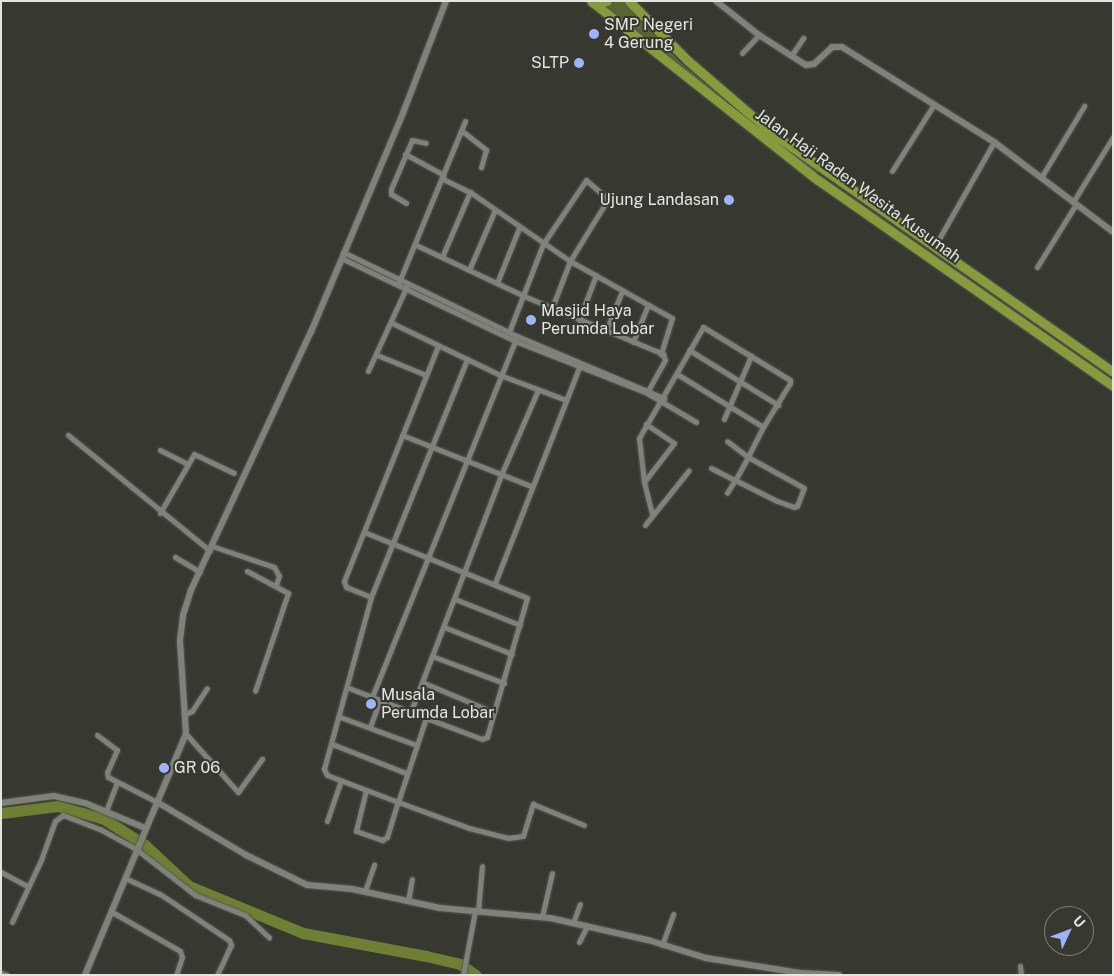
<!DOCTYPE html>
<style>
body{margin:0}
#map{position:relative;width:1114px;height:976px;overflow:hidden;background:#373931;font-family:"Public Sans",sans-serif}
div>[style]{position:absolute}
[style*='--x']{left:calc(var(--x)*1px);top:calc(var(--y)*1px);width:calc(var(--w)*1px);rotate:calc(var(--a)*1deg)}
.green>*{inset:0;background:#596633}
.river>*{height:11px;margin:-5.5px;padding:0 5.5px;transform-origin:5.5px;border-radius:5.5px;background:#6f8034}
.roads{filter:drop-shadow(0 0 1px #555751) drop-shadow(0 0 1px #555751)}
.minor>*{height:5px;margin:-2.5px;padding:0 2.5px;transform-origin:2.5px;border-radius:2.5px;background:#80827a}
.tertiary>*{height:6px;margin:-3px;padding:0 3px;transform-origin:3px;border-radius:3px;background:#80827a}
.trunk>*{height:9px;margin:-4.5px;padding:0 4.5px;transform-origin:4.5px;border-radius:4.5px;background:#879b3c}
.dots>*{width:14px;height:14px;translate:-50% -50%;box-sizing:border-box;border:2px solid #373931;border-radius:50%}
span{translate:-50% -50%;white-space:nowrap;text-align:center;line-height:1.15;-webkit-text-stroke:4px #373931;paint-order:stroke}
.poi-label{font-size:16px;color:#e3e5e0}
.left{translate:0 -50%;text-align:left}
.right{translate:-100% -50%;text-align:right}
.street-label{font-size:16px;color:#e3e5e0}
.frame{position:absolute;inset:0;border:2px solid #e3e5e0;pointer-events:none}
.north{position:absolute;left:1044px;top:906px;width:50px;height:50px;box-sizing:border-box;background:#373931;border:1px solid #7c7e77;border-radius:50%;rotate:47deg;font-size:14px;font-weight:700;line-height:20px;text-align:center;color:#e3e5e0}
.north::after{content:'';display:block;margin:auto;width:18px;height:22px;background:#9db4fd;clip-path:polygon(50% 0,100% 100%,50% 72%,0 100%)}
</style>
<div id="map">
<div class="green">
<i style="clip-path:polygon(614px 1px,625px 1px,680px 62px,747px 118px,818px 171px,816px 174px,603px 9px)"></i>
</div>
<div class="river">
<i style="--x:1;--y:813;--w:57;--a:-7"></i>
<i style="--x:58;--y:806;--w:48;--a:15.8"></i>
<i style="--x:104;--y:819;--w:49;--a:32.4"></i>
<i style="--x:145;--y:845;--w:60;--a:43"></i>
<i style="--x:189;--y:886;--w:123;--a:22.4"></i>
<i style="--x:303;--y:933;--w:125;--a:10.6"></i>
<i style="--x:426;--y:956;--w:35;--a:13"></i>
<i style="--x:460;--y:964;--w:19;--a:35"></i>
</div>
<div class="roads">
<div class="minor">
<i style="--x:742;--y:53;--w:25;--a:-47"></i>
<i style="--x:791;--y:56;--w:22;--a:-56"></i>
<i style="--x:462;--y:131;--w:31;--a:38"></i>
<i style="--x:486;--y:150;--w:18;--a:106"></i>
<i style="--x:405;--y:154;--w:44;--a:28.3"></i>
<i style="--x:892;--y:171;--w:77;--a:-57.8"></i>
<i style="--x:1042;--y:176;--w:82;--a:-59"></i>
<i style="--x:443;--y:179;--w:30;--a:26"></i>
<i style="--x:470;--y:192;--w:121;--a:34.6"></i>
<i style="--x:570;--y:261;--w:117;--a:29.2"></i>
<i style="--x:672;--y:318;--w:38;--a:107"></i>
<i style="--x:1073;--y:202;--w:76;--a:-58.4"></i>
<i style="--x:406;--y:203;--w:17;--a:-149"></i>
<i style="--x:391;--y:194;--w:5;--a:-90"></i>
<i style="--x:391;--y:189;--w:53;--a:-66.8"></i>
<i style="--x:412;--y:140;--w:14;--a:12"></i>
<i style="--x:940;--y:237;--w:109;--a:-60.4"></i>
<i style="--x:416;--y:245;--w:119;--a:25.3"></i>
<i style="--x:524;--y:296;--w:151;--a:22.6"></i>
<i style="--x:663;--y:354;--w:6;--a:72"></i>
<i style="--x:665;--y:360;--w:37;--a:119"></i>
<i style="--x:343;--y:252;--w:193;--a:25.8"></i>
<i style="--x:517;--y:336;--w:160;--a:22.9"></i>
<i style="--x:442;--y:257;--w:71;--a:-66.7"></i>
<i style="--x:341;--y:258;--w:193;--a:25.5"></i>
<i style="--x:515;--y:341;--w:142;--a:21.5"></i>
<i style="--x:647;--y:393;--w:57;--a:30.6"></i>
<i style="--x:1037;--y:267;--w:74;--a:-58.2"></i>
<i style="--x:469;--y:270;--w:65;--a:-66.6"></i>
<i style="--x:399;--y:282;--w:174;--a:-67.7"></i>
<i style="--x:497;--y:283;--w:59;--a:-68.2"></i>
<i style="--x:579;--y:320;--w:48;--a:-69.3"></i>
<i style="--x:392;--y:323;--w:120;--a:25.7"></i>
<i style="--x:500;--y:375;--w:71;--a:20.7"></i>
<i style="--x:606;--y:331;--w:43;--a:-68.2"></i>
<i style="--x:509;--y:332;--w:94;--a:-68.9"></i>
<i style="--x:543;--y:244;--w:77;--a:-56.1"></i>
<i style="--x:586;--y:180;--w:29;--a:41"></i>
<i style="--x:608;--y:199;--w:73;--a:121.5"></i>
<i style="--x:570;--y:261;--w:50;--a:111"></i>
<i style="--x:633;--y:342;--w:40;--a:-68"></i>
<i style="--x:689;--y:350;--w:105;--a:31.7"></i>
<i style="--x:377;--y:355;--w:53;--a:22.2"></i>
<i style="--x:368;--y:371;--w:94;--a:-65.4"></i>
<i style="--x:677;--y:374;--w:101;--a:31.6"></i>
<i style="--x:724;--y:419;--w:69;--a:-66.8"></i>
<i style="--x:68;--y:435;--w:183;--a:39.2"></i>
<i style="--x:402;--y:435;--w:139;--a:21.6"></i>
<i style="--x:160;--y:450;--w:31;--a:27"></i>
<i style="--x:711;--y:468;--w:27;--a:27"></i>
<i style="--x:735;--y:480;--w:15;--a:122"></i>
<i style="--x:644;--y:482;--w:49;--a:-52.4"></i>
<i style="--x:674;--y:443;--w:34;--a:-146"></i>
<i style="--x:160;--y:513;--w:68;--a:-60"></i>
<i style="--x:194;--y:454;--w:44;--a:25.4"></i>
<i style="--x:652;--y:514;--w:33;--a:-104"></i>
<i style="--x:644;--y:482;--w:44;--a:-96.5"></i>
<i style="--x:639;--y:438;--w:128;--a:-60"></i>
<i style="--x:703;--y:327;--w:102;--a:31.3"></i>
<i style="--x:790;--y:380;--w:3;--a:90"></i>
<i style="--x:790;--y:383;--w:52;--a:121.5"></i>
<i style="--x:763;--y:427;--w:34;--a:117"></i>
<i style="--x:748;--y:457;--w:26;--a:119"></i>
<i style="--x:735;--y:480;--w:47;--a:26.6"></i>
<i style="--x:777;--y:501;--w:18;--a:19"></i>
<i style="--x:794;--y:507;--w:3;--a:-18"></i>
<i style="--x:797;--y:506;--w:19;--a:-69"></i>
<i style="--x:804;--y:488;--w:64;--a:-151"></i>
<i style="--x:748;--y:457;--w:26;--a:-143"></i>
<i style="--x:645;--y:525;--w:70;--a:-51.3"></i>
<i style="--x:364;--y:532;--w:176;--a:22"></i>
<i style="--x:527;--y:598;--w:145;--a:106.1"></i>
<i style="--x:487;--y:737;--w:5;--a:158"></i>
<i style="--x:482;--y:739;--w:60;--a:-159.4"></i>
<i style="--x:212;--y:546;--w:65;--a:18.7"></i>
<i style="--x:274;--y:567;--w:10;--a:61"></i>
<i style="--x:279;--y:576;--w:9;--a:108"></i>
<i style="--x:175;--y:557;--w:29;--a:31"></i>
<i style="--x:247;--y:571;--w:47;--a:28.2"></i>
<i style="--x:288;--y:593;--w:103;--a:108.6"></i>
<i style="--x:495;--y:583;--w:234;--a:-68.7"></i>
<i style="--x:371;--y:597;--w:27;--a:-158"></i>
<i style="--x:346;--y:587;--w:6;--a:-108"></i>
<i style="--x:344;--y:581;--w:253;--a:-68.2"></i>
<i style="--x:455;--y:599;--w:70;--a:21.8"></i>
<i style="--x:444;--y:627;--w:73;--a:21.7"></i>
<i style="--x:432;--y:656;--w:77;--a:20.6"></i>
<i style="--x:422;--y:682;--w:77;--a:22.9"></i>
<i style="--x:349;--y:688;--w:83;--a:21.3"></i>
<i style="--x:426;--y:718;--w:89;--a:108.4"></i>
<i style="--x:398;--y:802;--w:76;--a:-159.2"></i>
<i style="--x:327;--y:775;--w:7;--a:-117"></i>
<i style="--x:324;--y:769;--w:178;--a:-74.7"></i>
<i style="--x:371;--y:597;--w:257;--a:-68"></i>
<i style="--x:372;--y:697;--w:389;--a:-68.1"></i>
<i style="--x:411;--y:711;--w:253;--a:-69.1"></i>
<i style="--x:501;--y:475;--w:93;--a:-66.5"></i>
<i style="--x:186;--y:714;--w:7;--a:-27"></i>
<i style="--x:192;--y:711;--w:27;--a:-57"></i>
<i style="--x:340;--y:717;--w:81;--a:20.2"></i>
<i style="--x:370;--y:727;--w:29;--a:-70"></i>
<i style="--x:186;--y:734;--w:78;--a:48.1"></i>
<i style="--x:238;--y:792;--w:41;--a:-54"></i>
<i style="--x:97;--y:735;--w:25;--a:37"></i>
<i style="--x:117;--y:750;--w:24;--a:114"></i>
<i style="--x:107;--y:772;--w:5;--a:79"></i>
<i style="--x:108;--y:777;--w:55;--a:27"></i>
<i style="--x:332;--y:744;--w:79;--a:21.4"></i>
<i style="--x:366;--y:790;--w:42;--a:103.7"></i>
<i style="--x:356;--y:831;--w:28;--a:19"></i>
<i style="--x:382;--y:840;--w:6;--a:-31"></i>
<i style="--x:387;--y:837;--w:37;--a:-73"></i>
<i style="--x:398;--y:802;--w:76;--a:20.1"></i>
<i style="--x:469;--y:828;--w:40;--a:14.4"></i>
<i style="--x:508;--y:838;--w:15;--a:-8"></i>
<i style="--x:523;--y:836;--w:34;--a:-73"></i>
<i style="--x:533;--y:804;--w:55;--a:22.4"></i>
<i style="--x:106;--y:811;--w:31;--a:-69"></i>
<i style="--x:327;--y:821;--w:43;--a:-71.1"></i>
<i style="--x:1;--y:872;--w:30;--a:28"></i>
<i style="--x:125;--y:878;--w:38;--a:25"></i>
<i style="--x:160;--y:894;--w:83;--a:33.7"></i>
<i style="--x:229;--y:940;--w:5;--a:68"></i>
<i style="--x:231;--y:945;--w:33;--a:115"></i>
<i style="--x:365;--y:891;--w:28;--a:-71"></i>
<i style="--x:408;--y:901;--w:22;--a:-80"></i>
<i style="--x:478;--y:911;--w:45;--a:-84.9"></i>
<i style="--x:112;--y:912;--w:78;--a:29.8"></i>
<i style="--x:180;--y:951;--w:6;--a:72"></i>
<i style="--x:182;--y:957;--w:19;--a:108"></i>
<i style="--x:542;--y:917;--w:45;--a:-77.2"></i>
<i style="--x:12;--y:922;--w:68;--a:-64.9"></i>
<i style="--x:41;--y:860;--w:41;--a:-70.3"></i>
<i style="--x:55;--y:821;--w:10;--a:-37"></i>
<i style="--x:63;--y:815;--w:40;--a:21"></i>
<i style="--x:100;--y:829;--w:41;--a:29.1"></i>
<i style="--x:136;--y:849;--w:75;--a:37.9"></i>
<i style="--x:195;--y:895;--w:54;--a:21.8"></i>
<i style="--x:245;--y:915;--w:33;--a:43"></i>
<i style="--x:573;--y:923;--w:20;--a:-70"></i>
<i style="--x:579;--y:942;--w:18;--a:-63"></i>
<i style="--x:662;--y:945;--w:33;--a:-70"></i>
<i style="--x:1020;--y:966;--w:9;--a:84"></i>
<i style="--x:1;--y:973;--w:6;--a:18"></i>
<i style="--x:463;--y:975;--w:65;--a:-79.4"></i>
</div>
<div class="tertiary">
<i style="--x:716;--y:1;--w:55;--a:38.3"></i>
<i style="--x:759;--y:35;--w:56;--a:32.6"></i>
<i style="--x:806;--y:65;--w:8;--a:-7"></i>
<i style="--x:814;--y:64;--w:25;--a:-43"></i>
<i style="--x:832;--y:47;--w:10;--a:0"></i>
<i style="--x:842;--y:47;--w:179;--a:32"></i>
<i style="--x:994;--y:142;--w:149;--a:37.1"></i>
<i style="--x:157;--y:802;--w:104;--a:30.8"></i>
<i style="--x:246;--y:855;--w:68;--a:26.2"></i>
<i style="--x:307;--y:885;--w:45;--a:5.1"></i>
<i style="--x:352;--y:889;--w:90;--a:12.2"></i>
<i style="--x:440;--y:908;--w:110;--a:5.2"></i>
<i style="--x:550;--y:918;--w:100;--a:12.7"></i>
<i style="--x:648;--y:940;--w:61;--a:17.2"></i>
<i style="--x:706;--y:958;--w:95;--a:9.1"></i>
<i style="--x:800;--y:973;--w:39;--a:3"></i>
<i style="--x:1;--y:803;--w:53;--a:-7.5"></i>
<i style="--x:54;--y:796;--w:32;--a:13"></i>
<i style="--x:85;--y:803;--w:65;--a:22.6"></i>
<i style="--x:85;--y:975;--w:261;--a:-67.3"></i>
<i style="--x:186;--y:734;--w:94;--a:-93.7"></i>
<i style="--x:180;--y:640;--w:25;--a:-83"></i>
<i style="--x:183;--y:615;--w:26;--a:-72"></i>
<i style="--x:191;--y:590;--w:285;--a:-65.1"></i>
<i style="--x:311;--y:332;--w:238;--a:-67.2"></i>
<i style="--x:403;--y:113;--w:120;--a:-69"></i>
</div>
<div class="trunk">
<i style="--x:591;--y:1;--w:289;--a:38.3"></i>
<i style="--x:818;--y:180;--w:360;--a:34.9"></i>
<i style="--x:629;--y:1;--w:83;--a:45.5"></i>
<i style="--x:687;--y:60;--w:112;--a:40.7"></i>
<i style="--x:772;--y:133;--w:416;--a:35"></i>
<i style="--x:593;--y:3;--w:14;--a:-8"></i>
</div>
</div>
<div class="dots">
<i style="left:594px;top:34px;background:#9db4fd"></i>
<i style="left:579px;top:63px;background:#9db4fd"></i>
<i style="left:729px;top:200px;background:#9db4fd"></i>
<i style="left:531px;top:320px;background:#9db4fd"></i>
<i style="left:371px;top:704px;background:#9db4fd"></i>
<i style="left:164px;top:768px;background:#9db4fd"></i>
</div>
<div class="poi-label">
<span class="left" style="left:604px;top:34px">SMP Negeri<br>4 Gerung</span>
<span class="right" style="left:569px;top:63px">SLTP</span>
<span class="right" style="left:719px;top:200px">Ujung Landasan</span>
<span class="left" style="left:541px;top:320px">Masjid Haya<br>Perumda Lobar</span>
<span class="left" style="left:381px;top:704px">Musala<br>Perumda Lobar</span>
<span class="left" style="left:174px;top:768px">GR 06</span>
</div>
<div class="street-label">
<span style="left:858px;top:186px;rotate:36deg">Jalan Haji Raden Wasita Kusumah</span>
</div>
<div class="frame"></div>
<div class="north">U</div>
</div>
